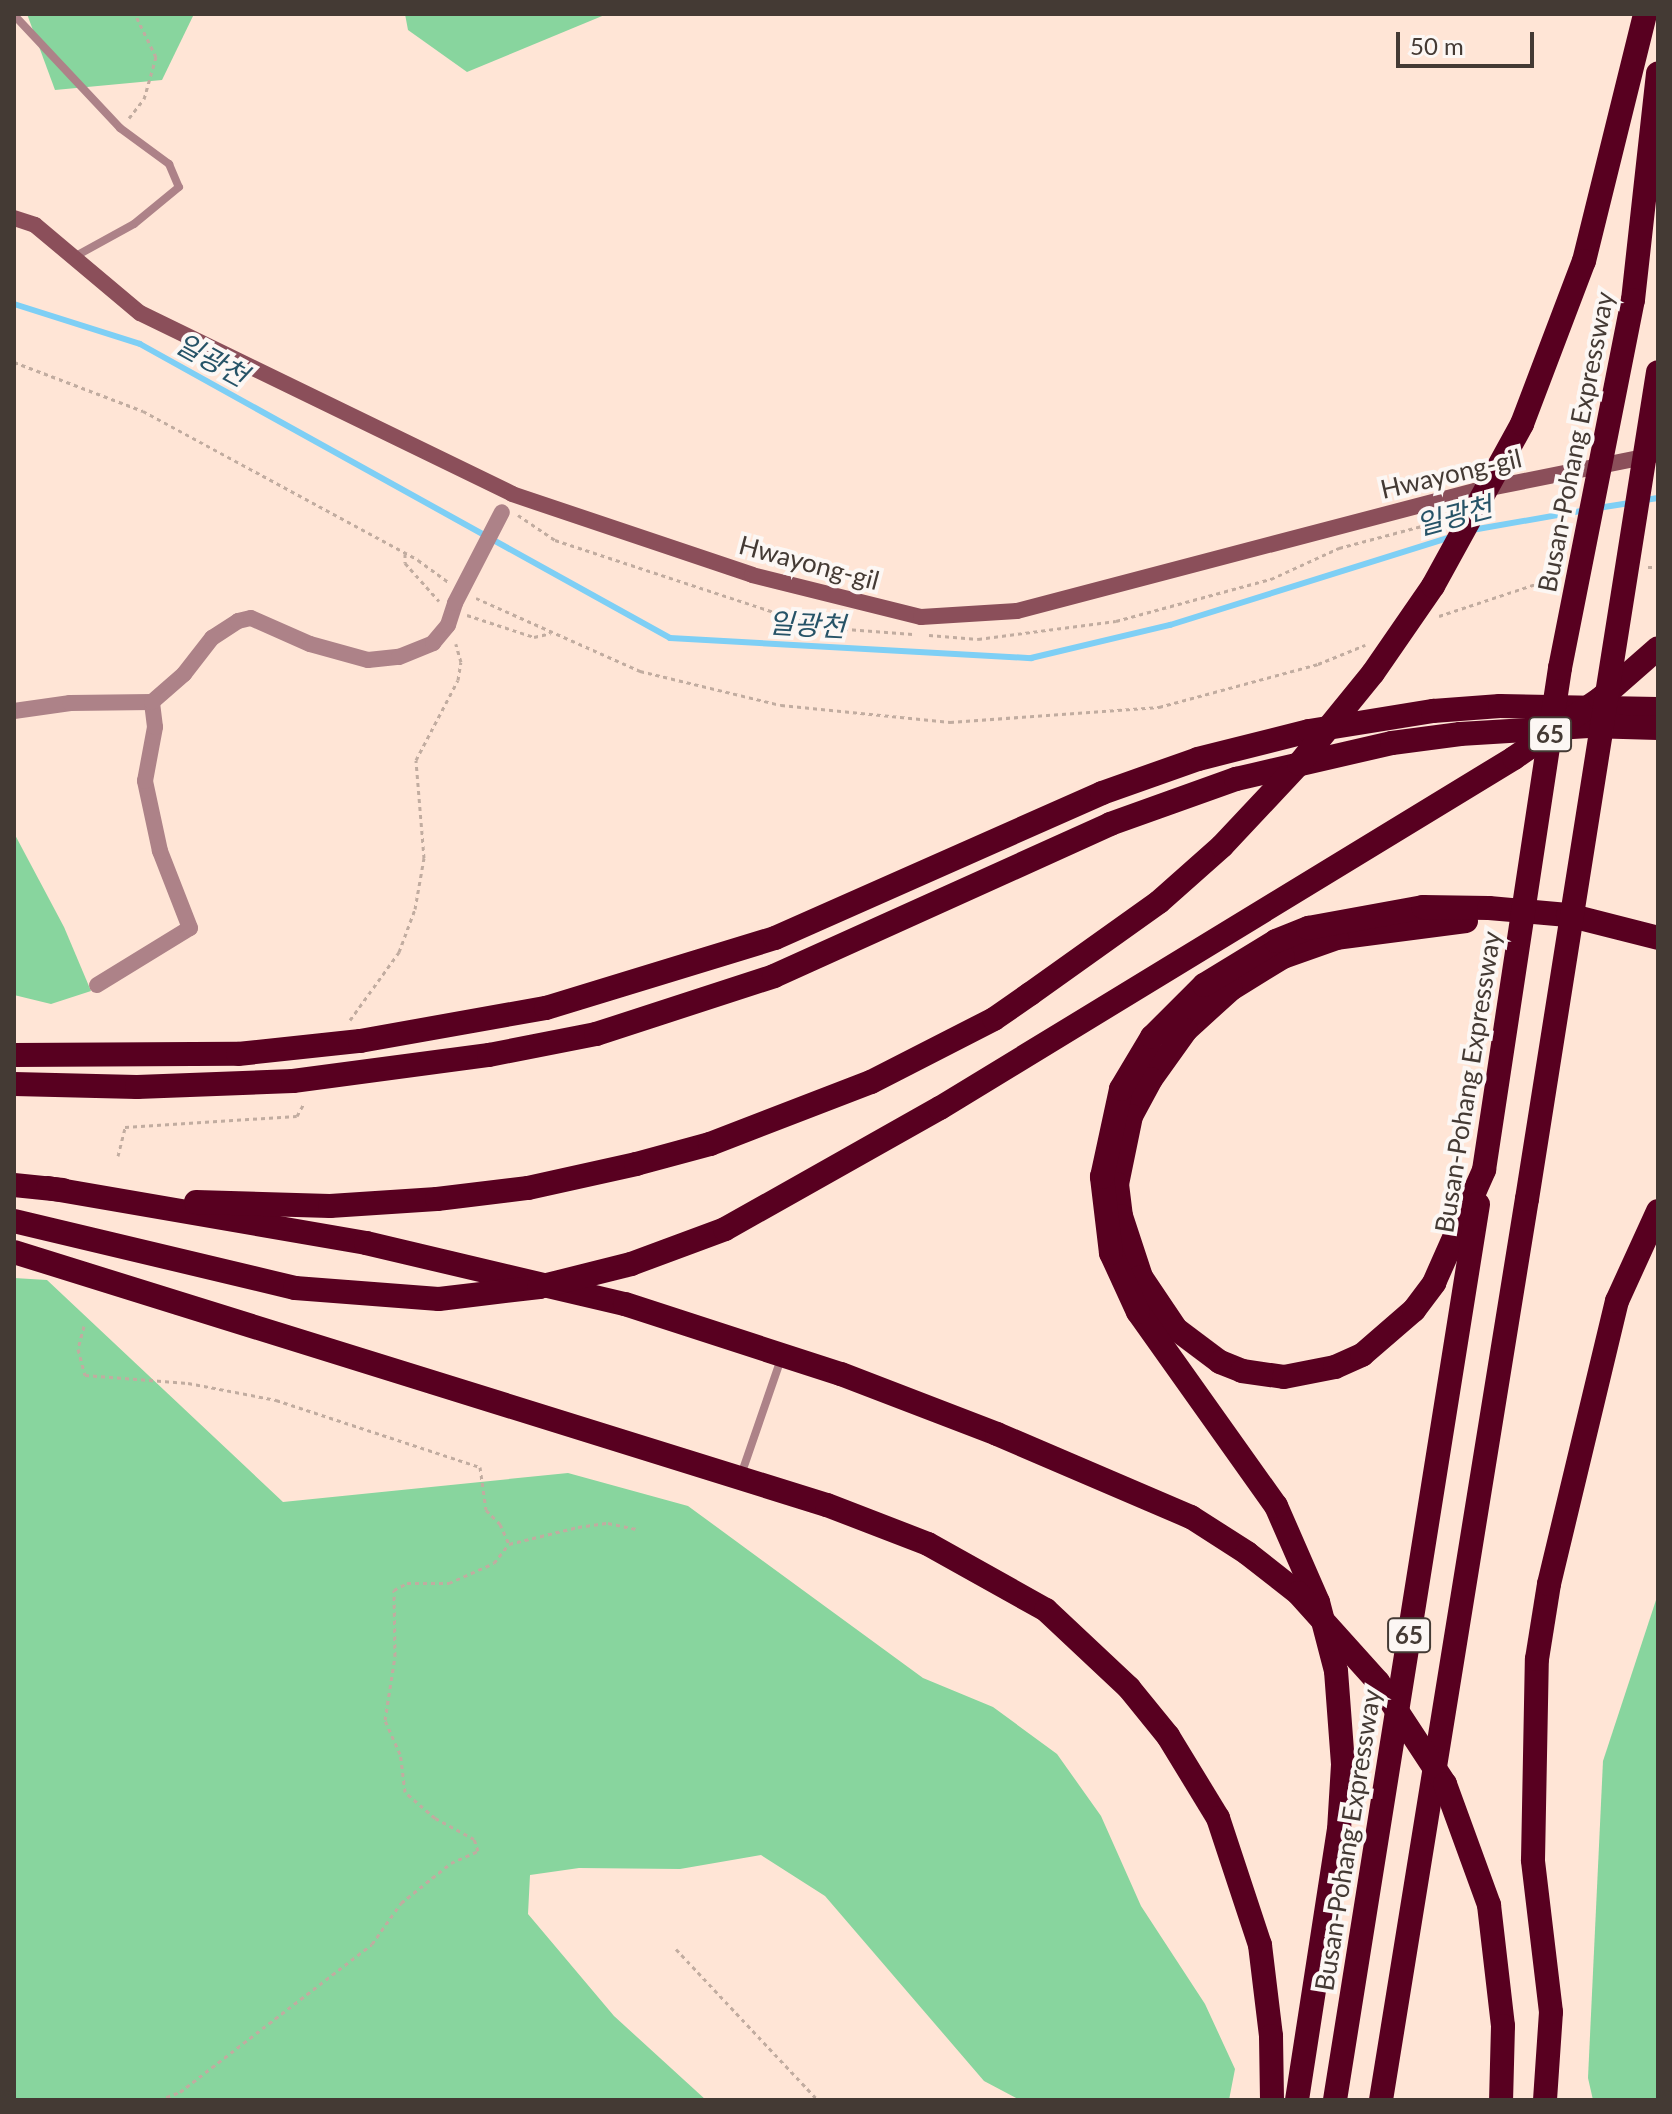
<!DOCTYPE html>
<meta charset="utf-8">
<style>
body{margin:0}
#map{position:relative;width:1672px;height:2114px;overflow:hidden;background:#ffe5d6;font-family:Lato,"Noto Sans KR",sans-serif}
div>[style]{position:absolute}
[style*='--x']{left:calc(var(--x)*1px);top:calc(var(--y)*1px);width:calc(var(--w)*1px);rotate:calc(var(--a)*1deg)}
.green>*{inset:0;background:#88d59e}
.stream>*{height:6px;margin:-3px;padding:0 3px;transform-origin:3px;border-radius:3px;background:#7ecff5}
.path>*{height:3px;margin-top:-1.5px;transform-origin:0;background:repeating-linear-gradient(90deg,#c1aca0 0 4px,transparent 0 8px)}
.lane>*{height:8px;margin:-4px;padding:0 4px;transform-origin:4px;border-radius:4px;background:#ad8288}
.street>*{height:16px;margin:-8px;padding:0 8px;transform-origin:8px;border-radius:8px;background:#ad8288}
.secondary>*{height:16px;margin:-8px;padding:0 8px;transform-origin:8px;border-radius:8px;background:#8b4f5a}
.highway>*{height:24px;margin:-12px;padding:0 12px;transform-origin:12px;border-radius:12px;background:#580020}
.street-bridge>*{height:16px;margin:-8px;padding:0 8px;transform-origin:8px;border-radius:8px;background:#ad8288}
.highway-bridge>*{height:24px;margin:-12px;padding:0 12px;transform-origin:12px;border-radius:12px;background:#580020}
span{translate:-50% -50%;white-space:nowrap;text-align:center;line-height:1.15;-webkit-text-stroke:8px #fcf7f4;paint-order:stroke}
.shield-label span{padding:2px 6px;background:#fcf7f4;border:2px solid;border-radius:6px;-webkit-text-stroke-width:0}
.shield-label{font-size:24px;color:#443a34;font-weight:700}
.street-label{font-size:26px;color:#443a34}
.water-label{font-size:28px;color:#265367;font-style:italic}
.frame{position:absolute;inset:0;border:16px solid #443a34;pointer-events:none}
.scale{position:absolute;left:1396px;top:32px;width:138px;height:36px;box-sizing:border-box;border:4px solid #443a34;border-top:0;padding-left:10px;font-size:24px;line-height:28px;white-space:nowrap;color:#443a34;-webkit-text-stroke:6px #fcf7f4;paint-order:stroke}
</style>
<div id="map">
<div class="green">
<i style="clip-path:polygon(27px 14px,194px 14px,162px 80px,55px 90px)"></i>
<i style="clip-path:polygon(405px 14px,607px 14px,467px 72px,408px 30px)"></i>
<i style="clip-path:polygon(14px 833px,64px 927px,91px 991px,51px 1004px,14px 995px)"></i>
<i style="clip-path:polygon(14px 1278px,47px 1280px,283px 1502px,568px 1473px,688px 1506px,923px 1678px,993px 1707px,1057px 1754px,1101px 1816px,1141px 1906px,1205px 2004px,1235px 2069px,1229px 2100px,1020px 2100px,984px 2081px,825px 1896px,761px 1855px,680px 1869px,579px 1868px,530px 1875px,528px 1914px,614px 2016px,706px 2100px,14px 2100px)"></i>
<i style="clip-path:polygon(1658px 1594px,1658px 2100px,1593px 2100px,1588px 2078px,1603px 1761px)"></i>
</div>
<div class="stream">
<i style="--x:14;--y:304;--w:132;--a:17.6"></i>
<i style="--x:140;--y:344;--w:606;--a:29.02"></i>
<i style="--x:670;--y:638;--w:362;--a:3.2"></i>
<i style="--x:1031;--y:658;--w:143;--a:-13.4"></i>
<i style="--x:1170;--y:625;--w:294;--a:-17.4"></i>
<i style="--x:1645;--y:500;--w:13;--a:-9"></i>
<i style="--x:1598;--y:508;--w:32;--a:-9"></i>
<i style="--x:1472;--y:530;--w:117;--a:-9.9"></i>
</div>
<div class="path">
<i style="--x:129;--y:118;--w:24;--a:-52"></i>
<i style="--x:144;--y:99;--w:44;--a:-74.1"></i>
<i style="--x:156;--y:57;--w:48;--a:-116"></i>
<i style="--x:14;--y:362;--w:138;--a:20.8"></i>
<i style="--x:143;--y:411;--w:313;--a:28.4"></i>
<i style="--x:418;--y:560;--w:37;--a:36"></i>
<i style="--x:518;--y:515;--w:45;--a:34"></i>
<i style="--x:555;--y:540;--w:279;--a:18.2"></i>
<i style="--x:820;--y:627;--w:93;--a:4.3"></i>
<i style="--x:405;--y:554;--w:9;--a:90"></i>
<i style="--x:405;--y:563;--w:51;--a:48.2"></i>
<i style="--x:1648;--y:567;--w:10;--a:0"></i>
<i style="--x:476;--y:598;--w:180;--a:24"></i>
<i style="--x:640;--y:671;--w:145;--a:13.6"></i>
<i style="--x:781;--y:705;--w:170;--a:5.7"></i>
<i style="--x:950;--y:722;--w:210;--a:-4.1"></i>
<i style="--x:1159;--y:707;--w:165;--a:-15.1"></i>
<i style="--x:1318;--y:664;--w:51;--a:-22"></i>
<i style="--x:467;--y:615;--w:71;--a:18.2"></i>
<i style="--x:534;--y:637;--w:17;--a:-13"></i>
<i style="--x:1439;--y:616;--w:124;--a:-18.3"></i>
<i style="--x:929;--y:635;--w:49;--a:4.7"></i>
<i style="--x:978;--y:639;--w:139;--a:-7.4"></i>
<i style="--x:1116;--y:621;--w:161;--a:-15.2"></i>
<i style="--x:1271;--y:579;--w:75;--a:-24.5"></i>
<i style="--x:1339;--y:548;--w:109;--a:-14.9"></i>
<i style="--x:350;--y:1020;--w:84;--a:-54.2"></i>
<i style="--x:399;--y:952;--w:46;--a:-69.6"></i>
<i style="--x:415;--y:909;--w:52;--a:-80"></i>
<i style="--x:424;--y:858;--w:98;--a:-94.7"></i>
<i style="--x:416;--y:760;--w:90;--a:-62.3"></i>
<i style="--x:458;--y:680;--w:18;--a:-81"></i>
<i style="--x:461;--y:662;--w:19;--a:-106"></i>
<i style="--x:118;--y:1156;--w:30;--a:-76"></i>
<i style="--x:125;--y:1127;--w:172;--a:-3.7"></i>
<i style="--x:297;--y:1116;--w:13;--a:-61"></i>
<i style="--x:84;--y:1326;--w:24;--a:105"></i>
<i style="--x:78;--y:1349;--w:27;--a:75"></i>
<i style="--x:85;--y:1375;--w:103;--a:4.4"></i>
<i style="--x:188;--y:1383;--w:90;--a:10.9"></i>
<i style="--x:276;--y:1400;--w:215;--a:18.2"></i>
<i style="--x:480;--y:1467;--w:43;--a:82.1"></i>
<i style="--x:486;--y:1510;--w:20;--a:45"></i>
<i style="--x:500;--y:1524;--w:22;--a:66"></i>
<i style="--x:676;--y:1949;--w:207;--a:46.8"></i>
<i style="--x:159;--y:2100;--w:22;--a:-21"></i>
<i style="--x:180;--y:2092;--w:242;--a:-37.6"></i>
<i style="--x:372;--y:1944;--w:50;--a:-54.7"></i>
<i style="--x:401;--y:1903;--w:64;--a:-38.7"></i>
<i style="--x:451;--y:1863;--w:30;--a:-24"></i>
<i style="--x:478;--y:1851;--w:13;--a:-108"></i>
<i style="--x:474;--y:1839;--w:44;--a:-151.7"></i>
<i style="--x:435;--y:1818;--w:40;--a:-139"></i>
<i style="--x:405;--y:1792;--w:38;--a:-97"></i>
<i style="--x:400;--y:1754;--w:37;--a:-114"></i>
<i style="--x:385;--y:1720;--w:65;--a:-81.1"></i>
<i style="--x:395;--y:1656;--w:66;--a:-90.9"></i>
<i style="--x:394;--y:1590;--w:15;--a:-28"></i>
<i style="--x:407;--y:1583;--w:42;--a:0"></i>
<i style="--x:449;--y:1583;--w:49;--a:-24"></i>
<i style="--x:494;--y:1563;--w:24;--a:-52"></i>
<i style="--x:509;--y:1544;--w:71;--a:-13.8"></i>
<i style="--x:578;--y:1527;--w:30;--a:-8"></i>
<i style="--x:608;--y:1523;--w:30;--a:12"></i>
</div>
<div class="lane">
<i style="--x:14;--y:15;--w:155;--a:46.8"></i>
<i style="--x:120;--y:128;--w:61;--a:36.3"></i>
<i style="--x:169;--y:164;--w:25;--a:67"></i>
<i style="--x:179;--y:187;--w:58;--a:140.6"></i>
<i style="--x:134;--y:224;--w:68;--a:151.2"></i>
<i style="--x:741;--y:1475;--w:126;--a:-71"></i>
</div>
<div class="street">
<i style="--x:14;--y:711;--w:57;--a:-8.1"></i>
<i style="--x:70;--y:703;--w:82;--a:-0.7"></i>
<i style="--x:97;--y:985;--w:109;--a:-31.5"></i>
<i style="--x:190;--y:928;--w:83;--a:-111.3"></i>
<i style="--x:160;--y:851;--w:72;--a:-102.1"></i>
<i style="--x:145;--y:781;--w:55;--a:-79.5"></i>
<i style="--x:155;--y:727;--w:25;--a:-97"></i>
<i style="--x:152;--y:702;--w:43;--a:-41.2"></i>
<i style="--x:184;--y:674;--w:46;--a:-52.1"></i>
<i style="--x:212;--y:638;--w:31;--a:-33"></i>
<i style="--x:238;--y:621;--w:13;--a:-13"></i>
<i style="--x:251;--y:618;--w:64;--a:23.8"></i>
<i style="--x:310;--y:644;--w:60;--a:15.4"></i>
<i style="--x:368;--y:660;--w:31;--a:-6"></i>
<i style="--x:399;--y:657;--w:37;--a:-22"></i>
<i style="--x:433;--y:643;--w:23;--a:-50"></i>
<i style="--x:448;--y:625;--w:23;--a:-72"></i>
</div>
<div class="secondary">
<i style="--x:14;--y:218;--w:22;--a:18"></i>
<i style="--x:35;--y:225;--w:137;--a:40"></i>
<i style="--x:140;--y:313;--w:414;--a:25.9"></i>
<i style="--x:512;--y:494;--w:253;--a:18.6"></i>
<i style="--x:752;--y:575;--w:174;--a:14"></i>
<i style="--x:921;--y:617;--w:96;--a:-3.6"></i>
<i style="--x:1017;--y:611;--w:473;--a:-14.7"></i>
<i style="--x:1475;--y:491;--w:187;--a:-11.4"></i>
</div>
<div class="highway">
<i style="--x:1584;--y:261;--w:254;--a:-76.1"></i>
<i style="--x:1633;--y:300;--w:228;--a:-83.7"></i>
<i style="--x:1466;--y:921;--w:130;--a:172.5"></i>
<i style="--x:1337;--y:938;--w:57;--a:160.6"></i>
<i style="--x:1283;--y:957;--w:61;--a:148.4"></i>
<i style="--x:1231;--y:989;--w:61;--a:137.7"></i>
<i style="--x:1186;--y:1030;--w:60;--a:125.5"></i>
<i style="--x:1151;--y:1079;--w:42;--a:118.4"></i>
<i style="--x:1131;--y:1116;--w:69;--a:101.6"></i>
<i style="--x:1117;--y:1184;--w:32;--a:83"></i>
<i style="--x:1121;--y:1216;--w:64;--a:71.8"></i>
<i style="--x:1141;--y:1277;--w:63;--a:56.1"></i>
<i style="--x:1176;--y:1329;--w:55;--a:36.9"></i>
<i style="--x:1220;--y:1362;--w:24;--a:22"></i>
<i style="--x:1242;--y:1371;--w:42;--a:8.1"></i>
<i style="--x:1284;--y:1377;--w:52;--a:-11.1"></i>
<i style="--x:1335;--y:1367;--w:30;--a:-24"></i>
<i style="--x:1362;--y:1355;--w:69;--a:-40.9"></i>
<i style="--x:1414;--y:1310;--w:34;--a:-53"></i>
<i style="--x:1434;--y:1283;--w:124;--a:-66.1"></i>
<i style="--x:14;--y:1055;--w:224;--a:-0.3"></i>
<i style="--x:238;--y:1054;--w:123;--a:-6.1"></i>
<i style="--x:360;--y:1041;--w:189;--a:-10.1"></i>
<i style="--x:546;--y:1008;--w:239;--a:-17"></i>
<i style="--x:775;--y:938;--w:358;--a:-23.9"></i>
<i style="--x:1102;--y:793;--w:102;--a:-19.5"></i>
<i style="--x:1198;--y:759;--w:114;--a:-14.2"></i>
<i style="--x:1309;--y:731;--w:126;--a:-9.2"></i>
<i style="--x:1433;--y:711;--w:67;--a:-4.3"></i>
<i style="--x:1500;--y:706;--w:158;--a:1.1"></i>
<i style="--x:14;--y:1084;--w:123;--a:1.4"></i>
<i style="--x:137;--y:1087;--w:156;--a:-2.2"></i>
<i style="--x:293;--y:1081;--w:198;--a:-7.6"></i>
<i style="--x:489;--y:1055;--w:109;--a:-11.1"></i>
<i style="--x:596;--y:1034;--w:187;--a:-18"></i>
<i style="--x:774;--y:976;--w:369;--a:-24.3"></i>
<i style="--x:1110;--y:824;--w:134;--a:-19.7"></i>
<i style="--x:1236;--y:779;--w:160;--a:-13"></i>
<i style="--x:1392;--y:743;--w:69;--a:-7.5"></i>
<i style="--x:1460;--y:734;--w:129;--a:-3.5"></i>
<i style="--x:1589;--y:726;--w:69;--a:1.7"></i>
<i style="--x:14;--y:1185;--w:49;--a:5.8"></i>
<i style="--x:48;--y:1188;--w:323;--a:9.8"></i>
<i style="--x:366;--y:1243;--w:266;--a:13.3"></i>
<i style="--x:625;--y:1304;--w:227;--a:18"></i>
<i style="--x:841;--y:1374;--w:167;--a:21"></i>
<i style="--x:997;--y:1434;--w:211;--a:23.2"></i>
<i style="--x:1191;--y:1517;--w:67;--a:32.7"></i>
<i style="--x:196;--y:1202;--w:134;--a:1.7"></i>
<i style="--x:330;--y:1206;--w:107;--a:-3.7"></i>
<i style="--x:437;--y:1199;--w:92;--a:-6.9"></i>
<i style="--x:528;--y:1188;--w:111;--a:-12.5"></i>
<i style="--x:636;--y:1164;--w:77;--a:-15.1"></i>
<i style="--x:710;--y:1144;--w:173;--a:-21.1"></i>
<i style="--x:871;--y:1082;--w:138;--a:-27.1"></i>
<i style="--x:994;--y:1019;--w:44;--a:-34.8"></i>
<i style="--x:14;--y:1221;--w:289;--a:13.4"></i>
<i style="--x:14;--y:1252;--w:851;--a:17.29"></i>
<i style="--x:827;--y:1505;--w:108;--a:21.1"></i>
<i style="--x:928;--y:1544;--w:135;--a:29.2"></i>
<i style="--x:1046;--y:1610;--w:114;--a:43.2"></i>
<i style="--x:1129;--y:1688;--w:62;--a:50.9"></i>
<i style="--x:1168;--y:1736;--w:96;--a:58.6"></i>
<i style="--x:1218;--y:1818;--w:134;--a:71.7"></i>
<i style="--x:1260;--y:1945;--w:92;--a:83.1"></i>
<i style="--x:1271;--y:2036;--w:64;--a:89.1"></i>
<i style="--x:631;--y:1264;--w:100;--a:-20.4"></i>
<i style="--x:725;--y:1229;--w:247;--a:-29.4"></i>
<i style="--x:1297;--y:2100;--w:273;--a:-81.2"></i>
<i style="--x:1339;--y:1830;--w:66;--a:-86.5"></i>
<i style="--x:1343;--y:1764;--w:93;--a:-94.3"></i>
<i style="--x:1336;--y:1671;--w:71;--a:-104.6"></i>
<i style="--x:1318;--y:1602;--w:105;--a:-113.6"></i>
<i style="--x:1276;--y:1506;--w:238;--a:-125.4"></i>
<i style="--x:1138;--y:1312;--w:65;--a:-114.6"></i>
<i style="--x:1111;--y:1253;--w:77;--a:-96.8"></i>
<i style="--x:1102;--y:1177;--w:90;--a:-77.8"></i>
<i style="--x:1121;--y:1089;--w:61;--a:-59.2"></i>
<i style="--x:1152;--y:1037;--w:74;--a:-45"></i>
<i style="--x:1204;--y:985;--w:84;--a:-31.4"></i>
<i style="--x:1276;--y:941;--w:35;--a:-22"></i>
<i style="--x:1308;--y:928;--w:117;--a:-10.3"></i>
<i style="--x:1423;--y:907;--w:66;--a:0.9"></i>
<i style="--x:1489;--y:908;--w:79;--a:5.1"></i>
<i style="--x:1568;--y:915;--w:93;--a:14.3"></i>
<i style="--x:1335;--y:2100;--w:907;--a:-80.93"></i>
<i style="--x:1381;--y:2100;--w:913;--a:-80.8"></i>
<i style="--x:1545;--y:2100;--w:88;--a:-86.1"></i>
<i style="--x:1551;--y:2012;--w:153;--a:-96.8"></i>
<i style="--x:1533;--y:1860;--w:201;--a:-88.9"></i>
<i style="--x:1537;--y:1659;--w:76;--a:-80.9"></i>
<i style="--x:1549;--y:1584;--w:291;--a:-76.5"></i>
<i style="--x:1617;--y:1301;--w:99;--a:-65.5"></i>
</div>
<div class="street-bridge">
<i style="--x:455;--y:603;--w:102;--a:-62.7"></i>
</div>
<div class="highway-bridge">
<i style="--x:1030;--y:994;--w:158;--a:-35.5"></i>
<i style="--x:1159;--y:902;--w:84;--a:-41.6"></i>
<i style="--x:1222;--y:846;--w:112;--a:-46.8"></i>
<i style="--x:1299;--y:764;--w:117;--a:-50.9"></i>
<i style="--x:1373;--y:673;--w:106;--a:-55.4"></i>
<i style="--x:1433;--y:586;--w:185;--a:-61.2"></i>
<i style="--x:1522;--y:424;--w:174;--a:-69.2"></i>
<i style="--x:940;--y:1108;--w:672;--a:-31.37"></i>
<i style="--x:1514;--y:758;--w:104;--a:-34.5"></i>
<i style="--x:1600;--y:699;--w:77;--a:-41.3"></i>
<i style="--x:1484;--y:1170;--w:508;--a:-81.39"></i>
<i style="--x:1560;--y:668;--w:375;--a:-78.8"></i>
<i style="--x:1527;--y:1199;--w:837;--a:-81"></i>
<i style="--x:295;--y:1288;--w:144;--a:4.4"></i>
<i style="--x:439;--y:1299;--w:101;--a:-6.8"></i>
<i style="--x:539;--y:1287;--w:95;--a:-14"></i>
<i style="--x:1247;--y:1553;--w:65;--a:38.1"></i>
<i style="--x:1298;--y:1593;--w:120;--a:48"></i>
<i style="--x:1378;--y:1682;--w:122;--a:56.7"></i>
<i style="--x:1445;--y:1784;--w:129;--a:70"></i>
<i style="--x:1489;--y:1905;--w:122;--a:83.4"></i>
<i style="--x:1503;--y:2026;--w:74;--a:91.5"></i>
</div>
<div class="shield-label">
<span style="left:1550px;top:734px">65</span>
<span style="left:1409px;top:1635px">65</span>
</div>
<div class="street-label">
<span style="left:1576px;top:442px;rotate:-79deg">Busan-Pohang Expressway</span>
<span style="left:1451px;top:474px;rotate:-13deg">Hwayong-gil</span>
<span style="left:809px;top:563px;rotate:15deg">Hwayong-gil</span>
<span style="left:1468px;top:1082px;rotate:-81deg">Busan-Pohang Expressway</span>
<span style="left:1348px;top:1840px;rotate:-81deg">Busan-Pohang Expressway</span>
</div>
<div class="water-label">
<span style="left:212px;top:359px;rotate:29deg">일광천</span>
<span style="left:1454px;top:515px;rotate:-15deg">일광천</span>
<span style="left:807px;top:624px;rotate:3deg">일광천</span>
</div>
<div class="frame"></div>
<div class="scale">50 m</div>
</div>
